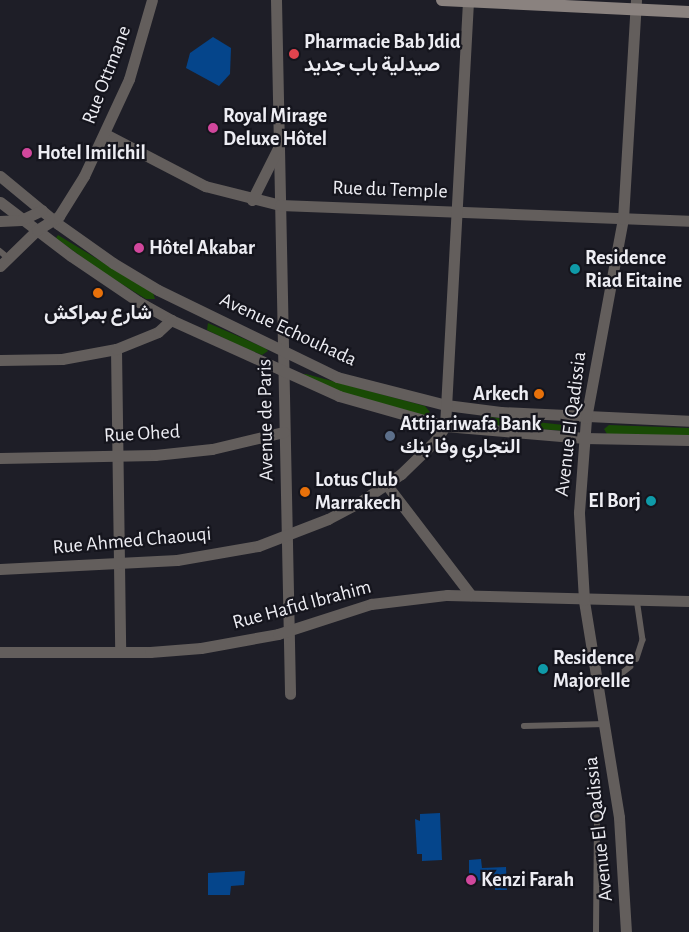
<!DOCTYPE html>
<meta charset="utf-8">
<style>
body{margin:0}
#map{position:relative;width:689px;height:932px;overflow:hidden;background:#1e1e27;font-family:"Alegreya Sans",Vazirmatn,sans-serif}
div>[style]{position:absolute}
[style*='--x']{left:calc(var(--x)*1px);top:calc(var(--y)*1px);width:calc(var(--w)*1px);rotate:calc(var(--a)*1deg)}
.green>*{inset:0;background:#194a05}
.water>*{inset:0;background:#05458b}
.lane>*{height:5.5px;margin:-2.75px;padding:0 2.75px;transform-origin:2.75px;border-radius:2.75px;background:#635e5c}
.street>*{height:11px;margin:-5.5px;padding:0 5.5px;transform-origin:5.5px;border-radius:5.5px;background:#635e5c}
.secondary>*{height:12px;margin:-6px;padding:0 6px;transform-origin:6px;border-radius:6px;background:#8a827f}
.dots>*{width:14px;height:14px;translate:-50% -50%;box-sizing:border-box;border:2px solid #15151d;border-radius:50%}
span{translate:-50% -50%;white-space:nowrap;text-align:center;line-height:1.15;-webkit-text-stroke:4.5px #15151d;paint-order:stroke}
.poi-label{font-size:20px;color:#ededf3;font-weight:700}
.left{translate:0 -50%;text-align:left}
.right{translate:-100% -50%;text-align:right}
.street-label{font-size:20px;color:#ededf3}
</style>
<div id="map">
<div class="green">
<i style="clip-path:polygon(58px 235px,153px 293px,155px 299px,146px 299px,99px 270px,56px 238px)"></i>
<i style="clip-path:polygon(208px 323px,265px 348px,268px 351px,262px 355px,238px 345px,207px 330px)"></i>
<i style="clip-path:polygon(306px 374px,425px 406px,430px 412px,424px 416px,346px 395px,301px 375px)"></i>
<i style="clip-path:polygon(481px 416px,564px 425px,568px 427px,567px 431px,478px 425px)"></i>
<i style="clip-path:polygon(609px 425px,689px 428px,689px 437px,607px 434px,604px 429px)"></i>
</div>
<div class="water">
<i style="clip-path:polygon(213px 37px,231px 48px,230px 74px,219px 86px,186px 68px,190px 53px)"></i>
<i style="clip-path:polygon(440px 813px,442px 860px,422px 861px,422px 854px,417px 854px,415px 819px,420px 821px,420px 814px)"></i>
<i style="clip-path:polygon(481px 859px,482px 868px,506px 867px,507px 890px,495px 890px,495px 875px,487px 876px,487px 880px,469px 881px,469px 860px)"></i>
<i style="clip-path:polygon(245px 871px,244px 885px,231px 886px,230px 895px,208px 895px,208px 873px)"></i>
</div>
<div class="lane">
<i style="--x:0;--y:251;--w:8;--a:40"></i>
<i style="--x:637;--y:599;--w:41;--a:81.7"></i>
<i style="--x:643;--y:640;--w:20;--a:108"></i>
<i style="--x:599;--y:684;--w:13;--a:-13"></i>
<i style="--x:612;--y:681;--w:23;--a:-38"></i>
<i style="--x:524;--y:726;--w:82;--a:-1.4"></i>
<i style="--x:596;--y:932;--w:127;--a:-89.5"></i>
</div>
<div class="street">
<i style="--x:276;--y:0;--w:694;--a:88.84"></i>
<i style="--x:105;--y:134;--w:113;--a:27.5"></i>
<i style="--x:205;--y:186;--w:77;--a:14.2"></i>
<i style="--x:280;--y:205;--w:409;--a:2.2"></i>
<i style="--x:0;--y:176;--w:75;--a:39.6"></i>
<i style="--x:58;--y:224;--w:67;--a:35.3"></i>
<i style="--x:113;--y:263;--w:52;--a:31"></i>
<i style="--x:158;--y:290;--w:199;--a:25.9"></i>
<i style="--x:337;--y:377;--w:113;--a:14.4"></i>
<i style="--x:446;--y:405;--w:55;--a:7.3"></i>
<i style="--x:501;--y:412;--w:188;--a:2.7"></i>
<i style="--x:252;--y:200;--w:58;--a:-63.4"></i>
<i style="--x:0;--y:202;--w:89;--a:37.3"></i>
<i style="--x:71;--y:256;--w:82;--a:34.1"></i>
<i style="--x:139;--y:302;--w:37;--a:29"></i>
<i style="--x:171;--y:320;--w:184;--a:24.3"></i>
<i style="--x:339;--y:396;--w:110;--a:15.8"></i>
<i style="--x:445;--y:426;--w:140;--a:4.9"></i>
<i style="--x:584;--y:438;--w:105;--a:1.1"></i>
<i style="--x:0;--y:221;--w:21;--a:-3"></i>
<i style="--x:21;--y:220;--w:23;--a:-25"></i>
<i style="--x:0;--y:266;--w:52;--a:-44.2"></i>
<i style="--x:37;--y:230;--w:26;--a:-32"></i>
<i style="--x:59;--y:216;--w:47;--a:-58"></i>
<i style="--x:84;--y:176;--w:107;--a:-65.1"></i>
<i style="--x:129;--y:79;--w:82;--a:-73.8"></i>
<i style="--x:116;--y:349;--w:303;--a:89.2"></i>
<i style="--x:0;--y:360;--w:62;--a:-0.9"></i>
<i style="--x:62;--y:359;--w:55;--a:-10.5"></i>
<i style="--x:116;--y:349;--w:45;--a:-22"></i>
<i style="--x:158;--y:332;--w:18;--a:-43"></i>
<i style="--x:0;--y:458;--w:155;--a:-1.1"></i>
<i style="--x:155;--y:455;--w:57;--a:-6"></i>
<i style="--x:212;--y:449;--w:74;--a:-13.3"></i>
<i style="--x:386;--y:484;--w:140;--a:52.6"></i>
<i style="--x:0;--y:569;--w:177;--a:-2.9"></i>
<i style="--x:177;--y:560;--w:82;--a:-9.8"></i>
<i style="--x:258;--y:546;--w:75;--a:-21.1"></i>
<i style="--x:328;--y:519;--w:36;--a:-28"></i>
<i style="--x:360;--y:502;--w:50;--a:-34.3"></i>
<i style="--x:401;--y:474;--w:47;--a:-44.1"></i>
<i style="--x:435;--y:441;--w:18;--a:-56"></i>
<i style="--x:445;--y:426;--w:426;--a:-86.9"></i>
<i style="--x:0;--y:652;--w:150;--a:0"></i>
<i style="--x:150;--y:652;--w:51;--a:-4.5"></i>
<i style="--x:201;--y:648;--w:78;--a:-10.3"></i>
<i style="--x:278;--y:634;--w:98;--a:-17.9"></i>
<i style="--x:371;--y:604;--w:77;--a:-6.8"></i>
<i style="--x:447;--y:595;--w:242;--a:1.4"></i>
<i style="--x:626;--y:932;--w:115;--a:-93.5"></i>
<i style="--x:619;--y:817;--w:220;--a:-99.2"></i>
<i style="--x:584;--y:600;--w:88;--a:-93.3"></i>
<i style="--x:579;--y:512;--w:94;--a:-85.7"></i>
<i style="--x:586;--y:418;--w:202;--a:-79.5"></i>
<i style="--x:623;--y:219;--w:219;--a:-86.6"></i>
</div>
<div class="secondary">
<i style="--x:442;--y:0;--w:247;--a:2.8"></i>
</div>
<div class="dots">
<i style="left:294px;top:54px;background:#e0444e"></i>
<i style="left:213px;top:128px;background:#d1479c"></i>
<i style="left:27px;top:153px;background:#d1479c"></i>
<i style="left:139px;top:248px;background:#d1479c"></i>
<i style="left:575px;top:269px;background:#0f9aa8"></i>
<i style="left:98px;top:293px;background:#e8710a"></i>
<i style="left:539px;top:394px;background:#e8710a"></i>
<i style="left:390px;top:436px;background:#5c6f8a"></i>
<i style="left:305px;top:492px;background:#e8710a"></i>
<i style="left:651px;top:501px;background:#0f9aa8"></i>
<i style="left:543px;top:669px;background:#0f9aa8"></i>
<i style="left:471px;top:880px;background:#d1479c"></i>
</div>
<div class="poi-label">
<span class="left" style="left:304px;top:54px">Pharmacie Bab Jdid<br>صيدلية باب جديد</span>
<span class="left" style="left:223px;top:128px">Royal Mirage<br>Deluxe Hôtel</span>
<span class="left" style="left:37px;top:153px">Hotel Imilchil</span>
<span class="left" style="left:149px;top:248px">Hôtel Akabar</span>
<span class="left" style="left:585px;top:270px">Residence<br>Riad Eitaine</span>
<span style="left:98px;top:313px">شارع بمراكش</span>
<span class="right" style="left:529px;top:394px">Arkech</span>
<span class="left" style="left:400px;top:436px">Attijariwafa Bank<br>التجاري وفا بنك</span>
<span class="left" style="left:315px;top:492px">Lotus Club<br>Marrakech</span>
<span class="right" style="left:641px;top:501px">El Borj</span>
<span class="left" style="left:553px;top:670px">Residence<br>Majorelle</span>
<span class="left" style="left:481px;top:880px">Kenzi Farah</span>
</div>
<div class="street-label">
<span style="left:107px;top:75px;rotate:-69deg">Rue Ottmane</span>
<span style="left:390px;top:190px;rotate:2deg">Rue du Temple</span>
<span style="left:288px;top:330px;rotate:25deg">Avenue Echouhada</span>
<span style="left:266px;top:420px;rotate:-91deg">Avenue de Paris</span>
<span style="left:571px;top:424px;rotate:-83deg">Avenue El Qadissia</span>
<span style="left:142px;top:434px;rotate:-3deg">Rue Ohed</span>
<span style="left:132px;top:541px;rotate:-5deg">Rue Ahmed Chaouqi</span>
<span style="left:302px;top:605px;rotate:-15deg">Rue Hafid Ibrahim</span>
<span style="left:599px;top:829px;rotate:-96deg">Avenue El Qadissia</span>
</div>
</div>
